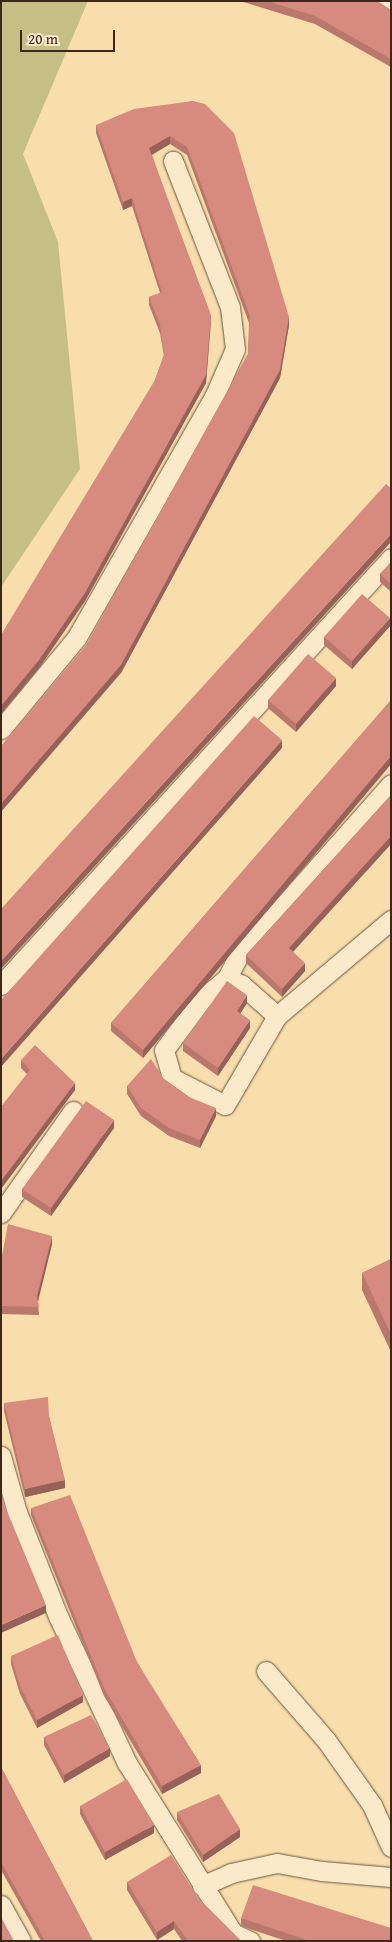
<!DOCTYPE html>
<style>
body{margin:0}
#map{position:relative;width:392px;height:1942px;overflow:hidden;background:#f8dead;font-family:"Gentium Book Plus",serif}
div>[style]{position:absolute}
.green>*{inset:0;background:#c5bf85}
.roads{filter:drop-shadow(0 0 1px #6b5540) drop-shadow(0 0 1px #6b5540)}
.lane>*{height:19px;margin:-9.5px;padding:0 9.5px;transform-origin:9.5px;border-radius:9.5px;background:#faeaca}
.wall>*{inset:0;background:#b8786c}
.shaded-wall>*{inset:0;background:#966158}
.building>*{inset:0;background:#d68b7e}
span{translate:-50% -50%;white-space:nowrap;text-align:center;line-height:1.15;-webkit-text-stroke:4px #faeaca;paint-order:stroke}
.frame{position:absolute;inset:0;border:2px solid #3c271c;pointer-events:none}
.scale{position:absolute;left:20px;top:30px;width:95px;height:22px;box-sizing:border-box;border:2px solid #3c271c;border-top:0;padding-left:6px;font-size:15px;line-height:18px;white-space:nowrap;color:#3c271c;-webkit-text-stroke:4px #faeaca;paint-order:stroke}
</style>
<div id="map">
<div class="green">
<i style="clip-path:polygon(1px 1px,88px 1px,23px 154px,58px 242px,80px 469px,1px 587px)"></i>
</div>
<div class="roads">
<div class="lane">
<i style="left:385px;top:1px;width:7px;rotate:34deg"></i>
<i style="left:1px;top:729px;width:119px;rotate:-50.4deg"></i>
<i style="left:77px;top:637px;width:276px;rotate:-60.3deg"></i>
<i style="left:214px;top:397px;width:52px;rotate:-66.4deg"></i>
<i style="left:235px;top:349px;width:42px;rotate:-96.8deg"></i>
<i style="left:230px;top:307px;width:157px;rotate:-111.3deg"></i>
<i style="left:227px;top:978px;width:17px;rotate:25deg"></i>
<i style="left:242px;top:985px;width:47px;rotate:41.5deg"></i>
<i style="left:277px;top:1016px;width:103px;rotate:120.3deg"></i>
<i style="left:225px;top:1105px;width:59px;rotate:-153deg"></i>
<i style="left:172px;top:1078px;width:29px;rotate:-106deg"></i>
<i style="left:164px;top:1050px;width:64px;rotate:-53.3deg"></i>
<i style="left:202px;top:999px;width:33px;rotate:-40deg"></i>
<i style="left:227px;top:978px;width:22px;rotate:-63deg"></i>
<i style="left:237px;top:958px;width:232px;rotate:-48.5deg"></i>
<i style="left:1px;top:985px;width:578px;rotate:-47.59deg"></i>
<i style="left:277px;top:1016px;width:149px;rotate:-40.1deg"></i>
<i style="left:1px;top:1213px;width:125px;rotate:-54.8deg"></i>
<i style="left:1px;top:1456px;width:58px;rotate:74.1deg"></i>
<i style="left:17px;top:1512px;width:112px;rotate:68.5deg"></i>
<i style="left:58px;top:1616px;width:162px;rotate:64.9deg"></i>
<i style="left:127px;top:1763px;width:200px;rotate:58.1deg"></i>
<i style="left:233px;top:1933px;width:19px;rotate:25deg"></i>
<i style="left:266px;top:1671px;width:91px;rotate:49deg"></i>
<i style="left:326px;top:1740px;width:80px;rotate:54.7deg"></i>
<i style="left:372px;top:1805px;width:46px;rotate:65.7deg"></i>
<i style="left:202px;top:1886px;width:32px;rotate:-24deg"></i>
<i style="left:231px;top:1873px;width:47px;rotate:-12.3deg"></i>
<i style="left:277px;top:1863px;width:46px;rotate:10.1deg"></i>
<i style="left:322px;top:1871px;width:69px;rotate:5deg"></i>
<i style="left:1px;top:1905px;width:41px;rotate:60.9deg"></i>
</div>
</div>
<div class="wall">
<i style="clip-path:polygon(240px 1px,377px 1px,391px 10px,391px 67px,315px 24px)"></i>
<i style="clip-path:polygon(193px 101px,289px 325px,280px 378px,121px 673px,87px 644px,248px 354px,249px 323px,187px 155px,170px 144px,152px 155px,211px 323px,206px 383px,85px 601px,39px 668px,155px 380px,164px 356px,160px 333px,149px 305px,149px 297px,160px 293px,132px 206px,123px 210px,96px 133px,96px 125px)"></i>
<i style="clip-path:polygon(391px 562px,391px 592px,380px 582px,380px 574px)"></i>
<i style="clip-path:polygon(390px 626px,352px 669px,324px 645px,324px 637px)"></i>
<i style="clip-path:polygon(336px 686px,296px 732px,268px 708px,268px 700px)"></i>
<i style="clip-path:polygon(391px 700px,391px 764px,143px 1058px,111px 1031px,111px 1023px)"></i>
<i style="clip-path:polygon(391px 795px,391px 844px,293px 952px,305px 971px,282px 997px,246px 963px,246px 955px)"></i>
<i style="clip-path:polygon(247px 1003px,240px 1013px,250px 1028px,218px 1076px,183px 1051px,183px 1043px)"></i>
<i style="clip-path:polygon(21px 1060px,75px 1090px,1px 1189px,1px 1107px,27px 1074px,21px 1068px)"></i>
<i style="clip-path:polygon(164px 1079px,216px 1116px,200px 1148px,169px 1136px,141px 1116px,127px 1094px,127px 1086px)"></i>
<i style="clip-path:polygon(114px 1128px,51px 1216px,22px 1197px,22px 1189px)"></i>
<i style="clip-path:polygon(52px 1244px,38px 1302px,39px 1315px,1px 1314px,1px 1261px)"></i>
<i style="clip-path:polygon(391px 1259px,391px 1352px,362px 1290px,362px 1273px)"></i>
<i style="clip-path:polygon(4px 1403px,49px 1416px,65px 1488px,25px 1497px,4px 1411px)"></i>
<i style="clip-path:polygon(31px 1508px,137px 1662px,201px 1773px,162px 1794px,104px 1696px,31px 1515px)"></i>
<i style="clip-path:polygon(11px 1656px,83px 1702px,37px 1728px,20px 1694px,11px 1664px)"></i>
<i style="clip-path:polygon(44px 1737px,110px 1756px,64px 1783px,44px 1745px)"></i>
<i style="clip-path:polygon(1px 1767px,93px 1941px,41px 1941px,1px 1870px)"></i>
<i style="clip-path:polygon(80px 1806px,154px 1833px,105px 1860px,80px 1814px)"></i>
<i style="clip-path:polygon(177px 1812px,240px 1837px,203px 1862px,177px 1820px)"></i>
<i style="clip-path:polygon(127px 1882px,198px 1898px,241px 1941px,182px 1941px,174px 1929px,157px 1940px,127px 1890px)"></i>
<i style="clip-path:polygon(241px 1918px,391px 1941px,286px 1941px,241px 1926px)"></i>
</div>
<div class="shaded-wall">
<i style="clip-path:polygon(170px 136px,170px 144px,149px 156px,149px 148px)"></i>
<i style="clip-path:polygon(132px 198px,132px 206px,123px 210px,123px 202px)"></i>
<i style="clip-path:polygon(211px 315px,206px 383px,85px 601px,39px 668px,1px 714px,1px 706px)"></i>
<i style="clip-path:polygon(289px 317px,289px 325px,280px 378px,121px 673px,1px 812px,1px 804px)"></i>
<i style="clip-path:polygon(391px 534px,391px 542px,1px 969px,1px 961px)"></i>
<i style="clip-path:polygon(390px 618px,390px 626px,352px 669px,352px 661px)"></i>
<i style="clip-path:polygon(336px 678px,336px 686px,296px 732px,296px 724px)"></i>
<i style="clip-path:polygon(282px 740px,282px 748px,1px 1067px,1px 1059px)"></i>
<i style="clip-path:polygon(391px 756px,391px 764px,143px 1058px,143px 1050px)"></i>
<i style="clip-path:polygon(391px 836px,391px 844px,289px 956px,289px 948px)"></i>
<i style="clip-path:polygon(305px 963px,305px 971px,282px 997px,282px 989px)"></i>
<i style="clip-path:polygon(247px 995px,247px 1003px,237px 1019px,237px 1011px)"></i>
<i style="clip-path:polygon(250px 1020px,250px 1028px,218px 1076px,218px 1068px)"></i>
<i style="clip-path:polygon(75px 1083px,75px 1090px,1px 1189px,1px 1181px)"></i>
<i style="clip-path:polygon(216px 1108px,216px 1116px,200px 1148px,200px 1140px)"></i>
<i style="clip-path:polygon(114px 1120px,114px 1128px,51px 1216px,51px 1208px)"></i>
<i style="clip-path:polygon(52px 1236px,52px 1244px,37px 1304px,37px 1296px)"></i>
<i style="clip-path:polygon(65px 1480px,65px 1488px,25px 1497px,25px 1489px)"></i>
<i style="clip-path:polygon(46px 1605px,46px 1613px,1px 1633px,1px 1625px)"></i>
<i style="clip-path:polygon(83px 1695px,83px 1702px,37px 1728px,37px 1720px)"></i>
<i style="clip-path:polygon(110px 1748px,110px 1756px,64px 1783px,64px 1775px)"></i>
<i style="clip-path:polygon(201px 1765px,201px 1773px,162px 1794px,162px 1786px)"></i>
<i style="clip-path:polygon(154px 1825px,154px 1833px,105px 1860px,105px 1852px)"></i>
<i style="clip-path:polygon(240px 1829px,240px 1837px,203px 1862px,203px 1855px)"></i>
<i style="clip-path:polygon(174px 1921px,174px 1929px,157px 1940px,157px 1932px)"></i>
</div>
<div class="building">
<i style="clip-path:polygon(267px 1px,377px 1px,391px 10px,391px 59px,315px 16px)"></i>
<i style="clip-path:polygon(193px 101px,205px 104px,234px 133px,289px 317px,280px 370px,121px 665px,1px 804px,1px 746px,87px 644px,248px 354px,250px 316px,187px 147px,170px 136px,149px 148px,211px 315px,206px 375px,85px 593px,39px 660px,1px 706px,1px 635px,155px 380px,164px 354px,160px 325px,149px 297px,162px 292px,132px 198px,123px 202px,96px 125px,134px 109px)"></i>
<i style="clip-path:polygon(386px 484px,391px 488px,391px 534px,1px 961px,1px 909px)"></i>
<i style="clip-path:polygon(391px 562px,391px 584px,380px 574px)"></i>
<i style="clip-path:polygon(362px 594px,390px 618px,352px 661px,324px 637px)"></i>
<i style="clip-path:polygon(308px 654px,336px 678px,296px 724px,268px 700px)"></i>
<i style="clip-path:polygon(391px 700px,391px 756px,143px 1050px,111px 1023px)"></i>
<i style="clip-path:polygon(254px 716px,282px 740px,1px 1059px,1px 1000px)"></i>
<i style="clip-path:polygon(391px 795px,391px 836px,289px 948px,305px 963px,282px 989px,246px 955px)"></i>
<i style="clip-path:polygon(227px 981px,247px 995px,237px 1011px,250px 1020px,218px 1068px,183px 1043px)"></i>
<i style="clip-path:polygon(35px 1045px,75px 1083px,1px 1181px,1px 1107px,30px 1070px,21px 1060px)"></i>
<i style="clip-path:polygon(151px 1059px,164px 1079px,189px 1097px,216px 1108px,200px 1140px,169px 1128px,141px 1108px,127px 1086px)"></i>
<i style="clip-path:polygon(86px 1101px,114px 1120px,51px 1208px,22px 1189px)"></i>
<i style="clip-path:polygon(8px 1224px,52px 1236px,37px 1296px,39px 1307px,1px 1306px,1px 1261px)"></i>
<i style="clip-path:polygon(391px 1259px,391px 1334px,362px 1273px)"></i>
<i style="clip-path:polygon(48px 1397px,49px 1416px,65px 1480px,25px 1489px,4px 1403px)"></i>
<i style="clip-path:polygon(1px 1493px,4px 1504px,46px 1605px,1px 1625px)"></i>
<i style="clip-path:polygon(70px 1495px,137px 1662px,201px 1765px,162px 1786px,104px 1688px,31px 1508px)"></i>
<i style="clip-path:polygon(58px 1635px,83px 1695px,37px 1720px,20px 1686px,11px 1656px)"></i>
<i style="clip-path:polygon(91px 1715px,110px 1748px,64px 1775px,44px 1737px)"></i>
<i style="clip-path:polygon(1px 1767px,93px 1941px,45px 1941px,1px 1862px)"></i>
<i style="clip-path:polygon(127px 1779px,154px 1825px,105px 1852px,80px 1806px)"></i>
<i style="clip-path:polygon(219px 1794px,240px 1829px,203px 1855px,177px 1812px)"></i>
<i style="clip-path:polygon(171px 1855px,198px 1898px,241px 1941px,188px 1941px,174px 1921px,157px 1932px,127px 1882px)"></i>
<i style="clip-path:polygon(253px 1885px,391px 1928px,391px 1941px,310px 1941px,241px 1918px)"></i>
<i style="clip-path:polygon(1px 1917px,14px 1941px,1px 1941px)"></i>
</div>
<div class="frame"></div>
<div class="scale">20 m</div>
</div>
